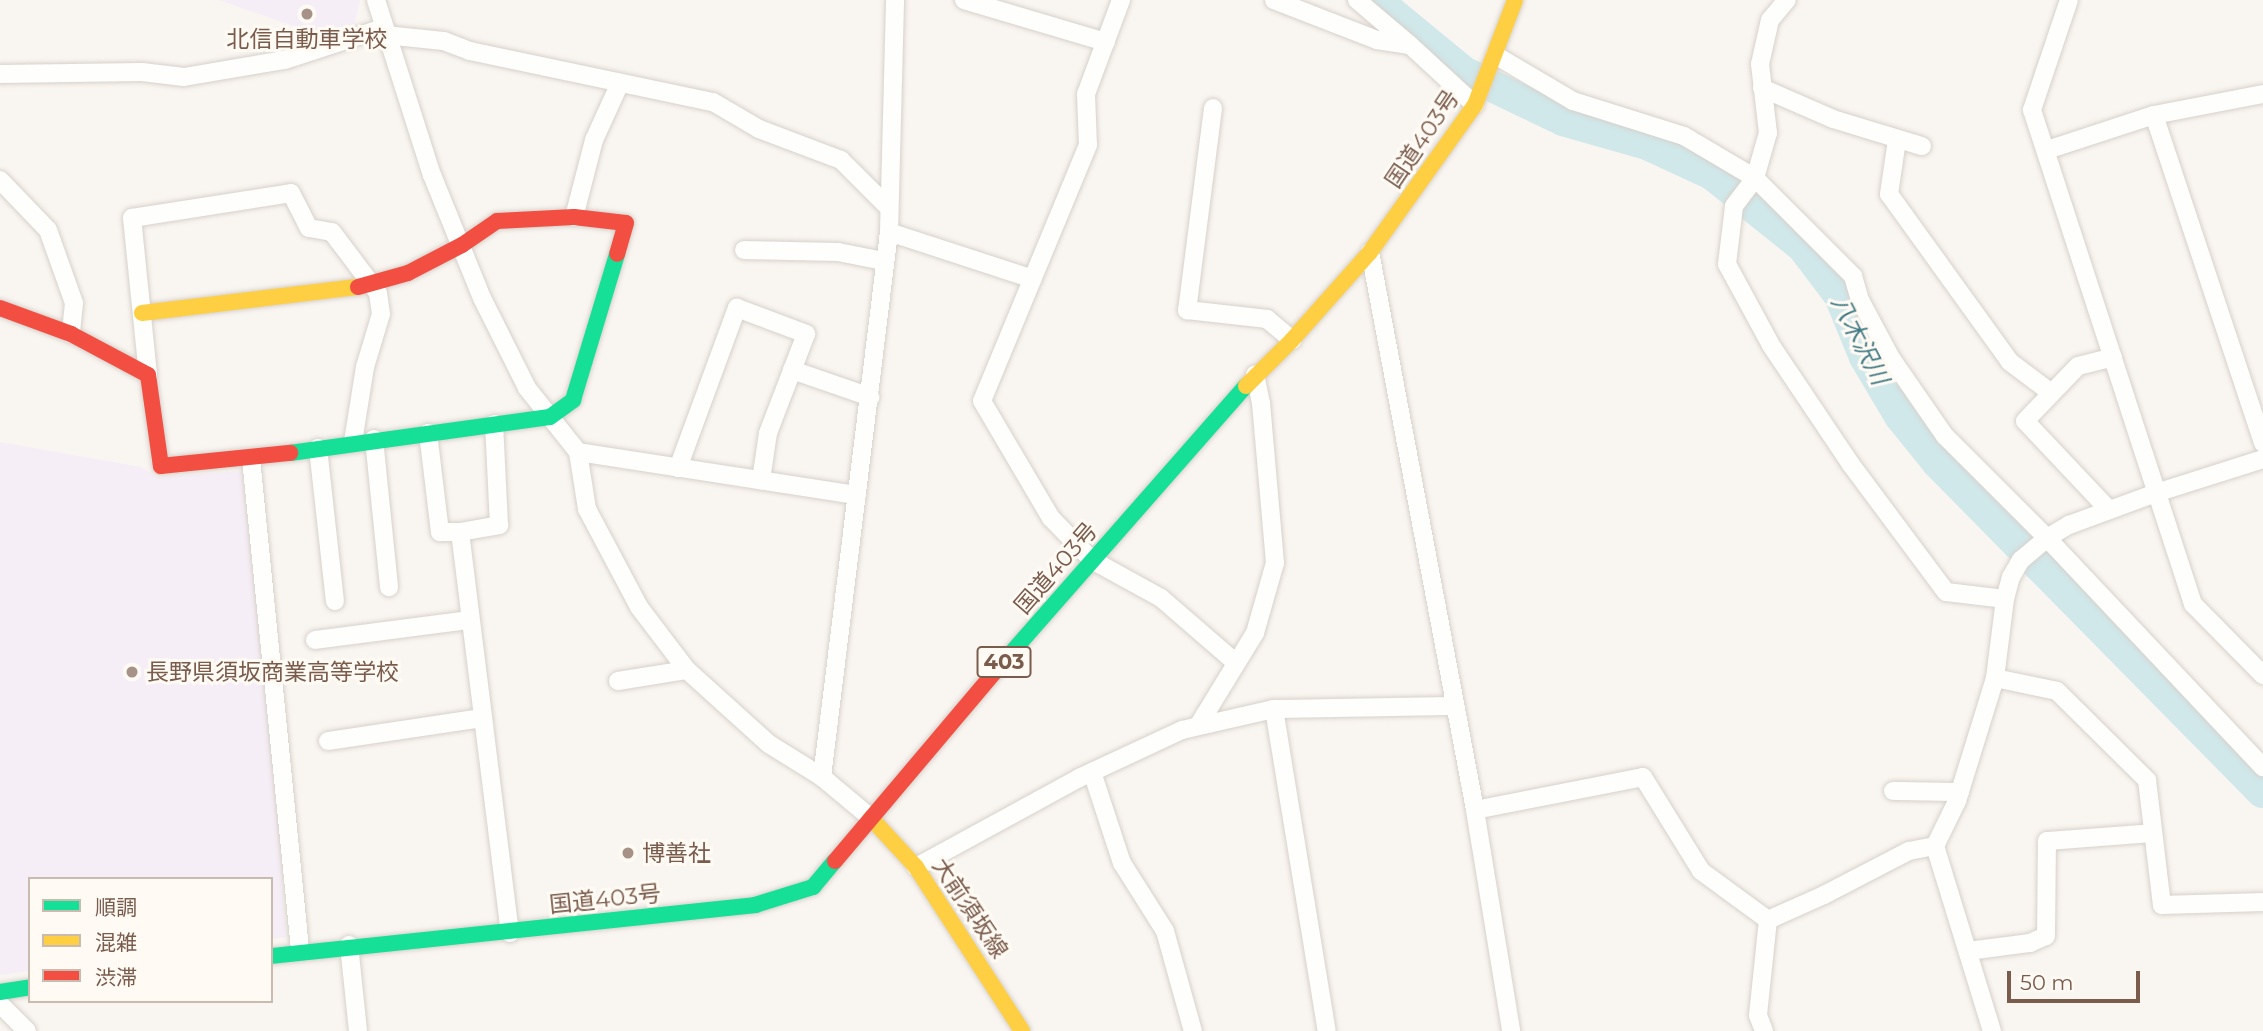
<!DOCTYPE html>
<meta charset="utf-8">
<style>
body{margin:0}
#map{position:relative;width:2263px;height:1031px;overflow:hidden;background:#f9f5f0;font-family:Montserrat,"Noto Sans JP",sans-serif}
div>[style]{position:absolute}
.education>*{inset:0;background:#f6eef6}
.river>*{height:32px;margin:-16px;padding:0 16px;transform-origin:16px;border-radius:16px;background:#d0e8ea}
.roads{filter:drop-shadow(0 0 2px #d7d1cb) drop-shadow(0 0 2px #d7d1cb)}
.street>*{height:18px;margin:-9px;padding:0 9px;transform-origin:9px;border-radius:9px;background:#fefefd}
.fast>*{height:16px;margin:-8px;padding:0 8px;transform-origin:8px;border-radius:8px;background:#16e098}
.slow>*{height:16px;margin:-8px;padding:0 8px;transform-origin:8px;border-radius:8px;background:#ffcf43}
.jam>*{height:16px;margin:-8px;padding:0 8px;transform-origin:8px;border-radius:8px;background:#f24e42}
.dots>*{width:19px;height:19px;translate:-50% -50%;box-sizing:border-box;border:4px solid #fffaf3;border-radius:50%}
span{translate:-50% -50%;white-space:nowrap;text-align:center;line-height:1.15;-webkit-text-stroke:6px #fffaf3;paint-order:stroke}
.shield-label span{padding:2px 5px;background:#fffaf3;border:2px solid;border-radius:5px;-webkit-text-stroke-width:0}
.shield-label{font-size:21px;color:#7a5c4d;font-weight:700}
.poi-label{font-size:23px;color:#7a5c4d}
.left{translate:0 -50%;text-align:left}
.street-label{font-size:23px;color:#7a5c4d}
.water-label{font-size:24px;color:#437c86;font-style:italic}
.legend{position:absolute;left:28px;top:877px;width:245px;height:126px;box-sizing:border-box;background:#fffaf3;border:2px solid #cabbb1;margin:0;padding:9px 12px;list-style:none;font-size:21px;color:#7a5c4d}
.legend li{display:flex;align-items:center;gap:14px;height:35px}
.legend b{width:35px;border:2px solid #cabbb1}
.scale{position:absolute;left:2007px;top:971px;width:133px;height:32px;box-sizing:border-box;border:4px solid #7a5c4d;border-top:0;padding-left:9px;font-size:21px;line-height:24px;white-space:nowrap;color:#7a5c4d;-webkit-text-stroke:5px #fffaf3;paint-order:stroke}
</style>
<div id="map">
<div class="education">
<i style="clip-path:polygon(219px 0,360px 0,354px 27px,328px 38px)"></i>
<i style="clip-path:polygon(0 442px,141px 467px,157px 477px,242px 471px,285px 867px,282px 884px,287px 937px,271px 939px,271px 879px,30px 879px,30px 971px,0 975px)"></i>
</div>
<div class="river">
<i style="left:1376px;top:0;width:115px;rotate:39.4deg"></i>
<i style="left:1465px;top:73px;width:109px;rotate:25.6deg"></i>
<i style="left:1563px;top:120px;width:87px;rotate:15.9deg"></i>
<i style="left:1647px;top:144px;width:72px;rotate:24.8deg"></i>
<i style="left:1712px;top:174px;width:117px;rotate:38.7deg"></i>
<i style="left:1803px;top:247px;width:61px;rotate:52.9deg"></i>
<i style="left:1840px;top:296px;width:66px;rotate:67.7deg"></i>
<i style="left:1865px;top:357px;width:69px;rotate:59.3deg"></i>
<i style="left:1900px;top:416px;width:60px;rotate:51deg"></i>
<i style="left:1938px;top:463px;width:462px;rotate:45.4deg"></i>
</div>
<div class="roads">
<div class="street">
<i style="left:376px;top:0;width:184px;rotate:72.3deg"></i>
<i style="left:432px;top:175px;width:133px;rotate:67.9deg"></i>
<i style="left:482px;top:298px;width:101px;rotate:63.4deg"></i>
<i style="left:527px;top:388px;width:82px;rotate:51.4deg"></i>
<i style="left:578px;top:452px;width:58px;rotate:81deg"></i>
<i style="left:587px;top:509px;width:111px;rotate:62deg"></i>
<i style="left:639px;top:607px;width:79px;rotate:52.7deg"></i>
<i style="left:687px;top:670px;width:110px;rotate:42.1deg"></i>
<i style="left:769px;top:744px;width:62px;rotate:31.9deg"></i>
<i style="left:822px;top:777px;width:64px;rotate:39.9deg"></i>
<i style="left:964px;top:0;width:148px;rotate:16.5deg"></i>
<i style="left:1121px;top:0;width:100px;rotate:110.4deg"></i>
<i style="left:1086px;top:94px;width:51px;rotate:87.8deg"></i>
<i style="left:1088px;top:145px;width:277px;rotate:112.5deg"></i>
<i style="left:982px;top:401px;width:136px;rotate:59.5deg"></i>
<i style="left:1051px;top:518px;width:59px;rotate:45.7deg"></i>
<i style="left:1092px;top:560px;width:79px;rotate:28.8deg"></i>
<i style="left:1161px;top:598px;width:99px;rotate:40.9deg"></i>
<i style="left:1274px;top:0;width:110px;rotate:21.2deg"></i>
<i style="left:1377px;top:40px;width:33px;rotate:9deg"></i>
<i style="left:1410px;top:45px;width:88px;rotate:42.7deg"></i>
<i style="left:1357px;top:0;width:70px;rotate:40.3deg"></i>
<i style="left:2069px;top:0;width:116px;rotate:108.6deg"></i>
<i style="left:2032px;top:110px;width:520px;rotate:71.95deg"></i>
<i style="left:2193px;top:604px;width:100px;rotate:45.4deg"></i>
<i style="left:385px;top:35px;width:59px;rotate:5.8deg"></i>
<i style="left:444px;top:41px;width:28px;rotate:21deg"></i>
<i style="left:470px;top:51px;width:248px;rotate:11.9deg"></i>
<i style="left:713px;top:102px;width:53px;rotate:30.4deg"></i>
<i style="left:759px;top:129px;width:88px;rotate:20.7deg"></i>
<i style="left:841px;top:160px;width:68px;rotate:45deg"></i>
<i style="left:1495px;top:55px;width:91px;rotate:30.5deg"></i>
<i style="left:1573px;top:101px;width:116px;rotate:17.5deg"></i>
<i style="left:1684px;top:136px;width:82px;rotate:30.6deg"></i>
<i style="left:1755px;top:178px;width:47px;rotate:-73.9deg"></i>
<i style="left:1768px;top:133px;width:69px;rotate:-96.6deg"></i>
<i style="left:1760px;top:64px;width:45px;rotate:-77.2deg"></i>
<i style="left:1770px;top:20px;width:26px;rotate:-50deg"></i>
<i style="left:0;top:74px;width:142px;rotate:-0.8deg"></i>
<i style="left:142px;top:72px;width:42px;rotate:6.8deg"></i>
<i style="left:184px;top:77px;width:102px;rotate:-9.6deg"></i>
<i style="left:285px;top:60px;width:103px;rotate:-18.1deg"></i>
<i style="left:1762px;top:88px;width:77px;rotate:23.6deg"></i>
<i style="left:1833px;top:119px;width:93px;rotate:16.9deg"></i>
<i style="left:1213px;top:108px;width:204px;rotate:97.3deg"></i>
<i style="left:1187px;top:310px;width:81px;rotate:6.4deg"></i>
<i style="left:1267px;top:319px;width:33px;rotate:40deg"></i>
<i style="left:2154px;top:115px;width:346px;rotate:71.6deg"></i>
<i style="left:1897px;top:140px;width:55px;rotate:98.4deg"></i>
<i style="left:1889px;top:194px;width:207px;rotate:54.2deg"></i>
<i style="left:2010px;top:362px;width:50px;rotate:36.9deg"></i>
<i style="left:2047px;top:150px;width:113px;rotate:-18.1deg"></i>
<i style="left:2154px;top:115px;width:111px;rotate:-10.9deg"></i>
<i style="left:0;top:180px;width:69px;rotate:46.2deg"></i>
<i style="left:48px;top:230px;width:77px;rotate:70.4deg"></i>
<i style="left:74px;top:303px;width:31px;rotate:96deg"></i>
<i style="left:574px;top:217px;width:80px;rotate:-75.4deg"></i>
<i style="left:594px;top:140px;width:63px;rotate:-65.5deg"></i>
<i style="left:889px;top:232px;width:151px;rotate:18.1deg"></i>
<i style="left:744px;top:250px;width:94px;rotate:1.2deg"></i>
<i style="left:838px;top:252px;width:47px;rotate:11.1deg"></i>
<i style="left:1370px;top:252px;width:568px;rotate:79.34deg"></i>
<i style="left:1475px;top:810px;width:224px;rotate:80.7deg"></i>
<i style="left:792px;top:370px;width:83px;rotate:19.1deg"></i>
<i style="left:148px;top:375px;width:158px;rotate:-95.8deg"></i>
<i style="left:132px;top:218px;width:161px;rotate:-8.9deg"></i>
<i style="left:291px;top:193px;width:39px;rotate:63deg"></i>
<i style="left:309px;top:228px;width:23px;rotate:10deg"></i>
<i style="left:332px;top:232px;width:76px;rotate:53deg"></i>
<i style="left:378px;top:293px;width:21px;rotate:82deg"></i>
<i style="left:381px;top:314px;width:55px;rotate:106.8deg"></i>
<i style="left:365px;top:367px;width:76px;rotate:99.1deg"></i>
<i style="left:428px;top:433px;width:100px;rotate:83.1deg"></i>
<i style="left:440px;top:532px;width:20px"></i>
<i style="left:460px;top:532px;width:404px;rotate:82.9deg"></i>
<i style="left:374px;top:439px;width:149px;rotate:84.2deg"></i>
<i style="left:318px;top:448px;width:154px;rotate:83.7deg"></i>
<i style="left:578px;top:452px;width:282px;rotate:8.8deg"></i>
<i style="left:251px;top:458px;width:495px;rotate:84.3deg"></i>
<i style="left:678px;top:468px;width:171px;rotate:-69.8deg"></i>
<i style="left:737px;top:308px;width:74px;rotate:20.6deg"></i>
<i style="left:806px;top:334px;width:106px;rotate:111deg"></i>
<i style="left:768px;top:433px;width:48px;rotate:98.5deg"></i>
<i style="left:2109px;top:510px;width:122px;rotate:-133.3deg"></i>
<i style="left:2025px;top:421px;width:76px;rotate:-46.1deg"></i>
<i style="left:2078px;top:366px;width:36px;rotate:-14deg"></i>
<i style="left:460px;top:532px;width:40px;rotate:-10deg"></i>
<i style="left:499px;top:525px;width:101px;rotate:-92.8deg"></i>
<i style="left:2005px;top:599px;width:59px;rotate:-173.2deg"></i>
<i style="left:1946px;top:592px;width:161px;rotate:-126.7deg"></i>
<i style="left:1850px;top:463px;width:140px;rotate:-123.9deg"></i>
<i style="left:1772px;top:347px;width:94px;rotate:-118.5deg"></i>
<i style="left:1727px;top:264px;width:58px;rotate:-83.1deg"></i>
<i style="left:1734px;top:206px;width:35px;rotate:-53deg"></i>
<i style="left:1755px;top:178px;width:139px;rotate:45deg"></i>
<i style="left:1853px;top:276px;width:25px;rotate:74deg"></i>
<i style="left:1860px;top:300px;width:66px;rotate:61.9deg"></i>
<i style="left:1891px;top:358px;width:95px;rotate:55.3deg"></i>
<i style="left:1945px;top:436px;width:144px;rotate:45deg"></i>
<i style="left:2047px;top:538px;width:315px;rotate:46.7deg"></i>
<i style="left:315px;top:640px;width:155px;rotate:-7.4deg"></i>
<i style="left:1995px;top:678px;width:63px;rotate:11.8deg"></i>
<i style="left:2057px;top:691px;width:127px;rotate:44.7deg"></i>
<i style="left:2147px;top:780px;width:126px;rotate:83.2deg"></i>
<i style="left:2162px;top:905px;width:101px;rotate:-1.7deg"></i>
<i style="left:618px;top:681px;width:70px;rotate:-9.1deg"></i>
<i style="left:1274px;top:709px;width:326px;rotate:80.7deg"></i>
<i style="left:1198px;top:726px;width:109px;rotate:-58.5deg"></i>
<i style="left:1255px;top:633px;width:73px;rotate:-74.1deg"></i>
<i style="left:1275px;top:563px;width:161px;rotate:-95deg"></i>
<i style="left:1261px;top:403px;width:29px;rotate:-102deg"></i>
<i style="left:328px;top:741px;width:155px;rotate:-8.5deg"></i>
<i style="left:1092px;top:772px;width:96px;rotate:71.8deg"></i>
<i style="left:1122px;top:863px;width:80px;rotate:57.7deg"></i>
<i style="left:1165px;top:931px;width:104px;rotate:74.4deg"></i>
<i style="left:822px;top:777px;width:549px;rotate:-82.99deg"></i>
<i style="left:889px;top:232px;width:232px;rotate:-88.5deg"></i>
<i style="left:1893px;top:791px;width:67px;rotate:0.9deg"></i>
<i style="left:1475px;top:810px;width:171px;rotate:-11.1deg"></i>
<i style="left:1643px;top:777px;width:110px;rotate:58.3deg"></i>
<i style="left:1701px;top:871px;width:83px;rotate:36.2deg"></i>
<i style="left:1768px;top:920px;width:61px;rotate:-24.1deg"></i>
<i style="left:1824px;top:895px;width:96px;rotate:-27.4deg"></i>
<i style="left:1909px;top:851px;width:26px;rotate:-11deg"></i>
<i style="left:1935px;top:846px;width:50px;rotate:-63.9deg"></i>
<i style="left:1957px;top:801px;width:129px;rotate:-72.8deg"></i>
<i style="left:1995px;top:678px;width:80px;rotate:-82.8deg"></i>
<i style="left:2005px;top:599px;width:23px;rotate:-75deg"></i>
<i style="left:2011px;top:577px;width:20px;rotate:-60deg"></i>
<i style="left:2021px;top:560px;width:34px;rotate:-40deg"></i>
<i style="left:2047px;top:538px;width:26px;rotate:-31deg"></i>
<i style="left:2069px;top:525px;width:93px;rotate:-20.2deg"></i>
<i style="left:2156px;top:493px;width:112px;rotate:-17.6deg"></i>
<i style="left:1935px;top:846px;width:194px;rotate:72.9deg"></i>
<i style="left:916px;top:867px;width:186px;rotate:-28.6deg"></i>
<i style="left:1079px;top:778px;width:114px;rotate:-25deg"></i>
<i style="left:1182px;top:730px;width:94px;rotate:-12.9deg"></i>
<i style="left:1274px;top:709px;width:180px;rotate:-1deg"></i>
<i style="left:349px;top:945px;width:86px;rotate:84deg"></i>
<i style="left:1968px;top:951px;width:63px;rotate:-7.4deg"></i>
<i style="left:2030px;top:943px;width:17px;rotate:-24deg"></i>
<i style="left:2046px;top:936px;width:95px;rotate:-89.4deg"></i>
<i style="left:2047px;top:841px;width:106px;rotate:-4.3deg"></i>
<i style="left:0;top:1004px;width:38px;rotate:45deg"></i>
<i style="left:1764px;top:1031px;width:17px;rotate:-111deg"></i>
<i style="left:1758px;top:1015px;width:96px;rotate:-84deg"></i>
</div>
<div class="fast">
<i style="left:290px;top:453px;width:262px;rotate:-7.9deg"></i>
<i style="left:550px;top:417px;width:29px;rotate:-36deg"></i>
<i style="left:573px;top:400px;width:152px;rotate:-73.2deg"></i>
<i style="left:998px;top:668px;width:376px;rotate:-48.7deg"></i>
<i style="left:271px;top:956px;width:487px;rotate:-6deg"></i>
<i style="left:755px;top:905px;width:61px;rotate:-17.2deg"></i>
<i style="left:813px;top:887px;width:34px;rotate:-50deg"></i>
<i style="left:0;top:992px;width:30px;rotate:-9deg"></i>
</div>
<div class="slow">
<i style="left:142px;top:313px;width:218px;rotate:-6.9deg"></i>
<i style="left:1246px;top:386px;width:65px;rotate:-45deg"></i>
<i style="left:1292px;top:340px;width:118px;rotate:-48.4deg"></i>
<i style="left:1370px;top:252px;width:181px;rotate:-54.5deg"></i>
<i style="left:1475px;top:105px;width:112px;rotate:-69.1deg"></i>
<i style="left:871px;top:818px;width:67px;rotate:47.4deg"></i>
<i style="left:916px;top:867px;width:195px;rotate:57.1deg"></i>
</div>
<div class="jam">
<i style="left:358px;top:287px;width:52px;rotate:-15.6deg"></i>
<i style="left:408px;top:273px;width:61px;rotate:-27.4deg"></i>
<i style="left:462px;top:245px;width:42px;rotate:-34.4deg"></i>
<i style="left:497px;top:221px;width:77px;rotate:-3deg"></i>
<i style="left:574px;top:217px;width:52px;rotate:6.6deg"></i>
<i style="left:626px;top:223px;width:32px;rotate:106deg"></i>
<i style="left:0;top:308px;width:76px;rotate:20.1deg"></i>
<i style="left:71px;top:334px;width:87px;rotate:28deg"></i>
<i style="left:148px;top:375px;width:92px;rotate:81.9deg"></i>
<i style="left:161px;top:466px;width:130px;rotate:-5.8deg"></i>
<i style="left:835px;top:861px;width:253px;rotate:-49.8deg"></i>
</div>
</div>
<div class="dots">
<i style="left:307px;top:14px;background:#a69286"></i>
<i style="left:132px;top:672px;background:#a69286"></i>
<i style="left:628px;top:853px;background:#a69286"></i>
</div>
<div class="shield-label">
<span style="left:1004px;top:662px">403</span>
</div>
<div class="poi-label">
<span style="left:307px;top:39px">北信自動車学校</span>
<span class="left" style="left:146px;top:672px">長野県須坂商業高等学校</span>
<span class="left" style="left:642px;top:853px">博善社</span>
</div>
<div class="street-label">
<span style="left:1422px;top:139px;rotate:-56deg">国道403号</span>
<span style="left:1056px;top:568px;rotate:-49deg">国道403号</span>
<span style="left:605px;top:899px;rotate:-6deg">国道403号</span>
<span style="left:970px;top:908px;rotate:56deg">大前須坂線</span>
</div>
<div class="water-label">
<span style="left:1860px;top:340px;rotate:63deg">八木沢川</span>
</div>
<ul class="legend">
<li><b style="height:9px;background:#16e098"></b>順調</li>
<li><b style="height:9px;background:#ffcf43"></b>混雑</li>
<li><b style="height:9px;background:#f24e42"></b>渋滞</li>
</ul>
<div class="scale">50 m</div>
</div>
